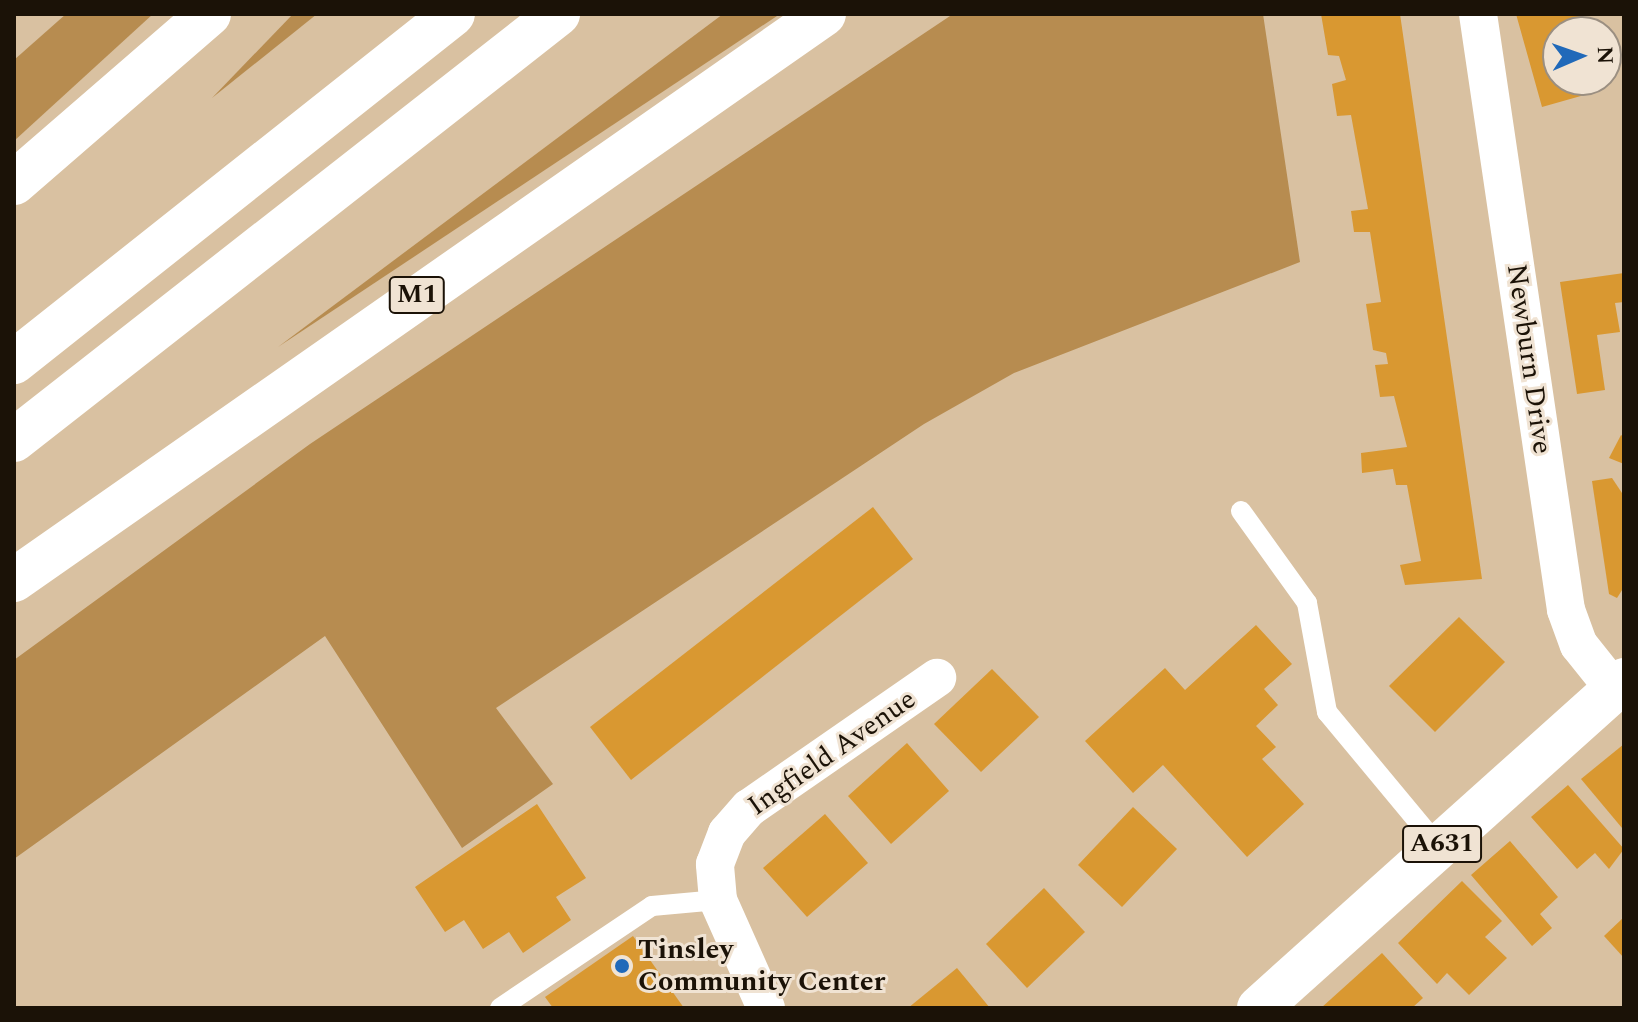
<!DOCTYPE html>
<style>
body{margin:0}
#map{position:relative;width:1638px;height:1022px;overflow:hidden;background:#d9c1a1;font-family:Spectral,serif}
div>[style]{position:absolute}
.green>*{inset:0;background:#b78c50}
.building>*{inset:0;background:#d99831}
.service>*{height:20px;margin:-10px;padding:0 10px;transform-origin:10px;border-radius:10px;background:#fff}
.minor>*{height:38px;margin:-19px;padding:0 19px;transform-origin:19px;border-radius:19px;background:#fff}
.primary>*{height:44px;margin:-22px;padding:0 22px;transform-origin:22px;border-radius:22px;background:#fff}
.motorway>*{height:44px;margin:-22px;padding:0 22px;transform-origin:22px;border-radius:22px;background:#fff}
.dots>*{width:22px;height:22px;translate:-50% -50%;box-sizing:border-box;border:4px solid #f0e3d3;border-radius:50%}
span{translate:-50% -50%;white-space:nowrap;text-align:center;line-height:1.15;-webkit-text-stroke:6px #f0e3d3;paint-order:stroke}
.shield-label span{padding:2px 6px;background:#f0e3d3;border:2px solid;border-radius:6px;-webkit-text-stroke-width:0}
.shield-label{font-size:26px;color:#1b1207;font-weight:700}
.street-label{font-size:28px;color:#1b1207}
.poi-label{font-size:28px;color:#1b1207;font-weight:700}
.left{translate:0 -50%;text-align:left}
.frame{position:absolute;inset:0;border:16px solid #1b1207;pointer-events:none}
.north{position:absolute;left:1542px;top:16px;width:80px;height:80px;box-sizing:border-box;background:#f0e3d3;border:2px solid #9b8f81;border-radius:50%;rotate:88deg;font-size:22px;font-weight:700;line-height:32px;text-align:center;color:#1b1207}
.north::after{content:'';display:block;margin:auto;width:28px;height:36px;background:#2069b9;clip-path:polygon(50% 0,100% 100%,50% 72%,0 100%)}
</style>
<div id="map">
<div class="green">
<i style="clip-path:polygon(66px 14px,153px 14px,14px 141px,14px 60px)"></i>
<i style="clip-path:polygon(293px 14px,317px 14px,212px 98px)"></i>
<i style="clip-path:polygon(723px 14px,780px 14px,278px 347px)"></i>
<i style="clip-path:polygon(953px 14px,1263px 14px,1300px 262px,1014px 373px,924px 424px,496px 708px,553px 784px,462px 848px,325px 636px,14px 859px,14px 660px,310px 444px)"></i>
</div>
<div class="building">
<i style="clip-path:polygon(1321px 14px,1400px 14px,1482px 579px,1405px 585px,1400px 565px,1421px 561px,1407px 485px,1396px 485px,1393px 469px,1362px 473px,1361px 453px,1407px 447px,1394px 396px,1380px 397px,1375px 365px,1388px 364px,1386px 353px,1373px 350px,1366px 304px,1381px 302px,1370px 232px,1354px 232px,1351px 211px,1368px 209px,1351px 115px,1337px 116px,1332px 84px,1346px 80px,1339px 56px,1328px 55px)"></i>
<i style="clip-path:polygon(1516px 14px,1580px 14px,1585px 32px,1558px 32px,1558px 80px,1599px 80px,1602px 90px,1542px 107px)"></i>
<i style="clip-path:polygon(1624px 273px,1624px 302px,1615px 303px,1620px 332px,1597px 335px,1605px 390px,1577px 394px,1560px 282px)"></i>
<i style="clip-path:polygon(1621px 435px,1624px 437px,1624px 464px,1609px 458px)"></i>
<i style="clip-path:polygon(1612px 478px,1624px 496px,1624px 587px,1617px 598px,1609px 594px,1592px 481px)"></i>
<i style="clip-path:polygon(873px 507px,913px 559px,631px 780px,590px 727px)"></i>
<i style="clip-path:polygon(1459px 617px,1505px 662px,1435px 732px,1389px 686px)"></i>
<i style="clip-path:polygon(1256px 625px,1292px 664px,1264px 689px,1278px 705px,1256px 726px,1276px 747px,1262px 759px,1304px 804px,1247px 857px,1163px 765px,1133px 793px,1085px 741px,1165px 668px,1185px 690px)"></i>
<i style="clip-path:polygon(992px 669px,1039px 717px,981px 772px,934px 724px)"></i>
<i style="clip-path:polygon(907px 743px,949px 791px,891px 844px,848px 796px)"></i>
<i style="clip-path:polygon(1624px 744px,1624px 827px,1622px 828px,1581px 779px)"></i>
<i style="clip-path:polygon(1568px 785px,1624px 849px,1609px 869px,1595px 853px,1577px 869px,1531px 817px)"></i>
<i style="clip-path:polygon(537px 804px,586px 878px,556px 897px,571px 920px,523px 953px,509px 932px,483px 949px,464px 920px,445px 932px,415px 887px)"></i>
<i style="clip-path:polygon(1133px 807px,1177px 849px,1122px 907px,1078px 865px)"></i>
<i style="clip-path:polygon(825px 814px,868px 863px,807px 917px,763px 868px)"></i>
<i style="clip-path:polygon(1510px 841px,1558px 897px,1540px 914px,1552px 928px,1532px 946px,1471px 875px)"></i>
<i style="clip-path:polygon(1462px 881px,1502px 921px,1485px 937px,1507px 958px,1469px 995px,1447px 973px,1437px 984px,1398px 943px)"></i>
<i style="clip-path:polygon(1044px 888px,1085px 932px,1027px 988px,986px 944px)"></i>
<i style="clip-path:polygon(1624px 917px,1624px 958px,1604px 936px)"></i>
<i style="clip-path:polygon(633px 936px,684px 1008px,553px 1008px,545px 997px)"></i>
<i style="clip-path:polygon(1382px 953px,1423px 998px,1412px 1008px,1321px 1008px)"></i>
<i style="clip-path:polygon(957px 968px,990px 1008px,908px 1008px)"></i>
</div>
<div class="service">
<i style="left:1241px;top:511px;width:113px;rotate:54.3deg"></i>
<i style="left:1307px;top:603px;width:111px;rotate:79.6deg"></i>
<i style="left:1327px;top:712px;width:175px;rotate:50.3deg"></i>
<i style="left:500px;top:1008px;width:183px;rotate:-33.9deg"></i>
<i style="left:652px;top:906px;width:66px;rotate:-5.2deg"></i>
</div>
<div class="minor">
<i style="left:1478px;top:14px;width:602px;rotate:81.6deg"></i>
<i style="left:1566px;top:610px;width:37px;rotate:70deg"></i>
<i style="left:1579px;top:645px;width:58px;rotate:51.3deg"></i>
<i style="left:766px;top:1008px;width:118px;rotate:-114deg"></i>
<i style="left:718px;top:900px;width:36px;rotate:-95deg"></i>
<i style="left:715px;top:864px;width:33px;rotate:-69deg"></i>
<i style="left:727px;top:833px;width:33px;rotate:-49deg"></i>
<i style="left:749px;top:808px;width:229px;rotate:-34.7deg"></i>
</div>
<div class="primary">
<i style="left:1259px;top:1008px;width:491px;rotate:-41.9deg"></i>
</div>
<div class="motorway">
<i style="left:14px;top:183px;width:258px;rotate:-40.9deg"></i>
<i style="left:14px;top:362px;width:560px;rotate:-38.4deg"></i>
<i style="left:14px;top:440px;width:691px;rotate:-38.06deg"></i>
<i style="left:14px;top:580px;width:988px;rotate:-34.94deg"></i>
</div>
<div class="dots">
<i style="left:622px;top:966px;background:#2069b9"></i>
</div>
<div class="shield-label">
<span style="left:417px;top:295px">M1</span>
<span style="left:1442px;top:844px">A631</span>
</div>
<div class="street-label">
<span style="left:1529px;top:359px;rotate:82deg">Newburn Drive</span>
<span style="left:832px;top:753px;rotate:-35deg">Ingfield Avenue</span>
</div>
<div class="poi-label">
<span class="left" style="left:638px;top:966px">Tinsley<br>Community Center</span>
</div>
<div class="frame"></div>
<div class="north">N</div>
</div>
